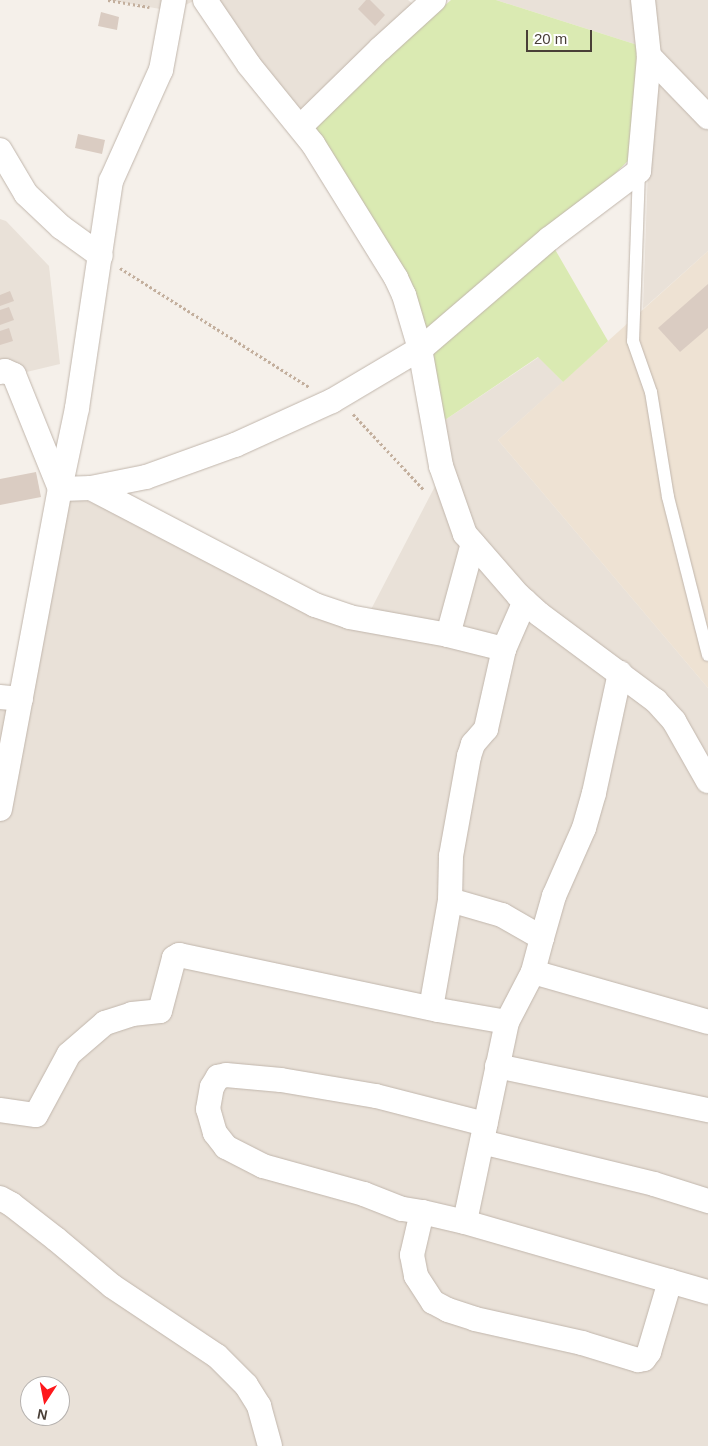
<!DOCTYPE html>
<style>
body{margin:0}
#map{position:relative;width:708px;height:1446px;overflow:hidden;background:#f5f0ea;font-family:Arial,sans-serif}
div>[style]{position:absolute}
.residential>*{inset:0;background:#e9e1d8}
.education>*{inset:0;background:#eee2d3}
.green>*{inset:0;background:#daeab2}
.building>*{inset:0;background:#daccc2}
.path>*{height:3px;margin-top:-1.5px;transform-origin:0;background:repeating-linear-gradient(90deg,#c3af9d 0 2.5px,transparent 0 5px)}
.roads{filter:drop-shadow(0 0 1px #c1b6ac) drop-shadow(0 0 1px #c1b6ac)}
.lane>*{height:12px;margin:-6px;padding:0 6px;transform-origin:6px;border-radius:6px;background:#fff}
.street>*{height:24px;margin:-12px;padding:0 12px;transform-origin:12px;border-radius:12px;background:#fff}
span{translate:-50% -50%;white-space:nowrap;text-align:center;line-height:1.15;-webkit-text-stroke:4px #fff;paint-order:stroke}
.north{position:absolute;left:20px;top:1376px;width:50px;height:50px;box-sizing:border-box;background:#fff;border:1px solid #b6b2af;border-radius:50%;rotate:191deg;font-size:14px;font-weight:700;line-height:20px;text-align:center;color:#493f37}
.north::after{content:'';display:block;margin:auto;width:18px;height:22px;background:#fe181c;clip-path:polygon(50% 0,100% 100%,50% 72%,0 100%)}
.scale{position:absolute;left:526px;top:30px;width:66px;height:22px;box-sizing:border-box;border:2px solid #493f37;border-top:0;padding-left:6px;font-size:15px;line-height:18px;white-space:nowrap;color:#493f37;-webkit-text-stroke:4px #fff;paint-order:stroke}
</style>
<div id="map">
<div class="residential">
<i style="clip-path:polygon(108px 0,196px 0,172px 11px)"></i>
<i style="clip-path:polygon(209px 0,408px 0,431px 18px,307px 127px)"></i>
<i style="clip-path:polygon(496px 0,708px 0,708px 251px,643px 309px,649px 140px,647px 48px)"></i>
<i style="clip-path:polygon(0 219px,6px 221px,49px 266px,60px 364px,14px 375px,0 372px)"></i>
<i style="clip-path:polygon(evenodd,539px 357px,563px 382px,498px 440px,708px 688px,708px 1446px,0 1446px,0 690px,22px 692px,60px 489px,365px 621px,445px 467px,436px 426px,539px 357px,30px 1386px,60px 1386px,60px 1416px,30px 1416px,30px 1386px)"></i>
</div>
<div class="education">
<i style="clip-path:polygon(708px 251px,708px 688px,498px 440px)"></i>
</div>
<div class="green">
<i style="clip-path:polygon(451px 0,496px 0,647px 48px,649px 140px,549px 239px,608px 341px,563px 382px,538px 357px,436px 426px,409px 291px,307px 127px)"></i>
</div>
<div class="building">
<i style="clip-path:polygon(366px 0,370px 0,385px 15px,375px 26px,358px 9px)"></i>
<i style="clip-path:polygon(101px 12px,119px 17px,117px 30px,98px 26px)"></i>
<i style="clip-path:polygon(78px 134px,105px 140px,102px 154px,75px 148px)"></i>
<i style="clip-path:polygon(708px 284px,708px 328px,680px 352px,658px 328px)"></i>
<i style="clip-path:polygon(10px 291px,14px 301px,0 306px,0 295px)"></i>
<i style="clip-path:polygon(9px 307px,14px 320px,0 325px,0 310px)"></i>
<i style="clip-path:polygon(9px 328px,13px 341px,0 345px,0 331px)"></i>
<i style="clip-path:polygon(36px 472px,41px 497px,0 505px,0 479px)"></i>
</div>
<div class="path">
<i style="left:108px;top:0;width:42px;rotate:9.7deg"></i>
<i style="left:120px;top:268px;width:223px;rotate:32.2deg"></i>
<i style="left:353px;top:414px;width:104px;rotate:46.9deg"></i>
</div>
<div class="roads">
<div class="lane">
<i style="left:639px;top:171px;width:170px;rotate:92deg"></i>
<i style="left:633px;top:341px;width:54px;rotate:70.6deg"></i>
<i style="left:651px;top:392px;width:106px;rotate:80.8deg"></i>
<i style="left:668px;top:497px;width:163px;rotate:75.8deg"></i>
</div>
<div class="street">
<i style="left:205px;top:0;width:78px;rotate:55.9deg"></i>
<i style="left:249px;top:65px;width:102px;rotate:51deg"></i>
<i style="left:313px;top:144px;width:158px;rotate:58.2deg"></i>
<i style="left:396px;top:278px;width:19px;rotate:65deg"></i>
<i style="left:404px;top:295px;width:56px;rotate:73.5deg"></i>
<i style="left:420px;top:349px;width:119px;rotate:79.8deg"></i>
<i style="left:441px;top:466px;width:72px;rotate:70.6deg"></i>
<i style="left:465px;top:534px;width:81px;rotate:49deg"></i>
<i style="left:518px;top:595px;width:28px;rotate:42deg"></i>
<i style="left:539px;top:614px;width:146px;rotate:36.6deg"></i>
<i style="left:656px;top:701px;width:27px;rotate:48deg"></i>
<i style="left:674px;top:721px;width:69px;rotate:60.5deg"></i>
<i style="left:649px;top:56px;width:85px;rotate:46deg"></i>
<i style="left:300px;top:127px;width:112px;rotate:-44.3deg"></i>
<i style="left:380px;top:49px;width:73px;rotate:-42.2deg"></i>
<i style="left:0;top:150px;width:51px;rotate:59.4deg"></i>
<i style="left:26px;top:194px;width:48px;rotate:43.3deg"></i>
<i style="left:61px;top:227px;width:49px;rotate:35.9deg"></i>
<i style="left:0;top:372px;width:5px;rotate:-11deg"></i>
<i style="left:5px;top:371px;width:10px;rotate:24deg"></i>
<i style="left:14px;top:375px;width:123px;rotate:68deg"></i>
<i style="left:60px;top:489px;width:31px;rotate:-2deg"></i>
<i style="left:91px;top:488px;width:56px;rotate:-11.3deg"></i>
<i style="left:146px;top:477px;width:95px;rotate:-19.8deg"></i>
<i style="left:235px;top:445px;width:107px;rotate:-24.4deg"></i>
<i style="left:332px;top:401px;width:106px;rotate:-30.7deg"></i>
<i style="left:423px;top:347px;width:166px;rotate:-40.6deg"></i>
<i style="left:549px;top:239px;width:113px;rotate:-37.1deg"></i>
<i style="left:639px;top:171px;width:115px;rotate:-85deg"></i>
<i style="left:649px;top:56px;width:56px;rotate:-96.1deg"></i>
<i style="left:91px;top:488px;width:253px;rotate:27.6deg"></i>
<i style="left:315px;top:605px;width:36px;rotate:19deg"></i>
<i style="left:349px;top:617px;width:101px;rotate:10.3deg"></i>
<i style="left:448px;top:635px;width:58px;rotate:14deg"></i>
<i style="left:525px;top:601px;width:52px;rotate:113.6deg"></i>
<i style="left:504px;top:649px;width:82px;rotate:102.7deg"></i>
<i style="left:486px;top:729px;width:20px;rotate:131deg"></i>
<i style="left:473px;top:744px;width:13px;rotate:108deg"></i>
<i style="left:469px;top:756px;width:102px;rotate:100.2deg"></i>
<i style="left:451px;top:856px;width:44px;rotate:91.3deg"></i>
<i style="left:450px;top:900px;width:54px;rotate:16.1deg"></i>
<i style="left:502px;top:915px;width:46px;rotate:29.9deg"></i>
<i style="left:542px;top:938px;width:44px;rotate:-74.1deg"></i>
<i style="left:554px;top:896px;width:74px;rotate:-66.2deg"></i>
<i style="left:584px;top:828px;width:36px;rotate:-74deg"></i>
<i style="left:594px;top:793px;width:123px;rotate:-77.8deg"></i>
<i style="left:448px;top:635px;width:95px;rotate:-74.8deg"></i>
<i style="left:0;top:697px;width:21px;rotate:5deg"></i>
<i style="left:0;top:809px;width:326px;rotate:-79.4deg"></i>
<i style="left:60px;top:489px;width:83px;rotate:-78.1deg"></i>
<i style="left:77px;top:408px;width:230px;rotate:-81.5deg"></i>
<i style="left:111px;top:181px;width:122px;rotate:-65.8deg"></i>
<i style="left:161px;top:70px;width:71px;rotate:-79.5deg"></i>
<i style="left:542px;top:938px;width:35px;rotate:105deg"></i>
<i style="left:533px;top:972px;width:56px;rotate:117.5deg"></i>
<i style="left:507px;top:1022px;width:204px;rotate:101.9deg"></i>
<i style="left:465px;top:1222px;width:44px;rotate:-166.9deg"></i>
<i style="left:422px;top:1212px;width:44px;rotate:103.1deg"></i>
<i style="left:412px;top:1255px;width:21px;rotate:79deg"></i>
<i style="left:416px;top:1276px;width:31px;rotate:57deg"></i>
<i style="left:433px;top:1302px;width:17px;rotate:28deg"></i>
<i style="left:448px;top:1310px;width:28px;rotate:18deg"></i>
<i style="left:475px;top:1319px;width:110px;rotate:12.6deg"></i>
<i style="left:582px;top:1343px;width:59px;rotate:16.9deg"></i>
<i style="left:638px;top:1360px;width:6px;rotate:-9deg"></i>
<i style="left:644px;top:1359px;width:9px;rotate:-54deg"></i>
<i style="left:649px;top:1352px;width:74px;rotate:-73.5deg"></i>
<i style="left:533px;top:972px;width:182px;rotate:15.9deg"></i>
<i style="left:431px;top:1008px;width:110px;rotate:-80deg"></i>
<i style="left:497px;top:1066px;width:216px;rotate:11.8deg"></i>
<i style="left:0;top:1110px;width:36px;rotate:8deg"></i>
<i style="left:36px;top:1115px;width:69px;rotate:-61.6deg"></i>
<i style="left:69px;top:1054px;width:48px;rotate:-40.7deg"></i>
<i style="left:105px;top:1023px;width:28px;rotate:-18deg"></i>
<i style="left:132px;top:1014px;width:28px;rotate:-6deg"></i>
<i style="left:160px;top:1011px;width:55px;rotate:-75.2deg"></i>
<i style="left:174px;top:958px;width:6px;rotate:-31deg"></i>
<i style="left:179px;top:955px;width:265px;rotate:12deg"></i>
<i style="left:438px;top:1010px;width:70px;rotate:9.9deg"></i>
<i style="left:482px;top:1142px;width:177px;rotate:13.7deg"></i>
<i style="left:654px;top:1184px;width:57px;rotate:17.5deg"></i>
<i style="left:0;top:1198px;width:13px;rotate:29deg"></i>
<i style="left:11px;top:1204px;width:57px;rotate:37.9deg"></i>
<i style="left:56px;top:1239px;width:73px;rotate:40deg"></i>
<i style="left:112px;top:1286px;width:126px;rotate:33.7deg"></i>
<i style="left:217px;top:1356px;width:41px;rotate:45deg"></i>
<i style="left:246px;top:1385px;width:25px;rotate:58deg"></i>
<i style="left:259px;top:1406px;width:41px;rotate:74.6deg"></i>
<i style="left:422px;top:1212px;width:20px;rotate:-171deg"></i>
<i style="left:402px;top:1209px;width:41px;rotate:-158.5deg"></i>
<i style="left:364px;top:1194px;width:105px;rotate:-164.5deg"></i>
<i style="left:263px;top:1166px;width:42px;rotate:-152.8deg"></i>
<i style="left:226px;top:1147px;width:18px;rotate:-128deg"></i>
<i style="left:215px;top:1133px;width:25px;rotate:-106deg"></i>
<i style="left:208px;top:1109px;width:22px;rotate:-80deg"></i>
<i style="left:212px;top:1087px;width:12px;rotate:-59deg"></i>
<i style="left:218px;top:1077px;width:8px;rotate:-14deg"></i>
<i style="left:226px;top:1075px;width:55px;rotate:5.2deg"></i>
<i style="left:281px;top:1080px;width:96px;rotate:9.6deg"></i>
<i style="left:376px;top:1096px;width:113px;rotate:14.4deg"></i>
<i style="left:465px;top:1222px;width:253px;rotate:16.1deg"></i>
</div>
</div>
<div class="north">N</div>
<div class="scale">20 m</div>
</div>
